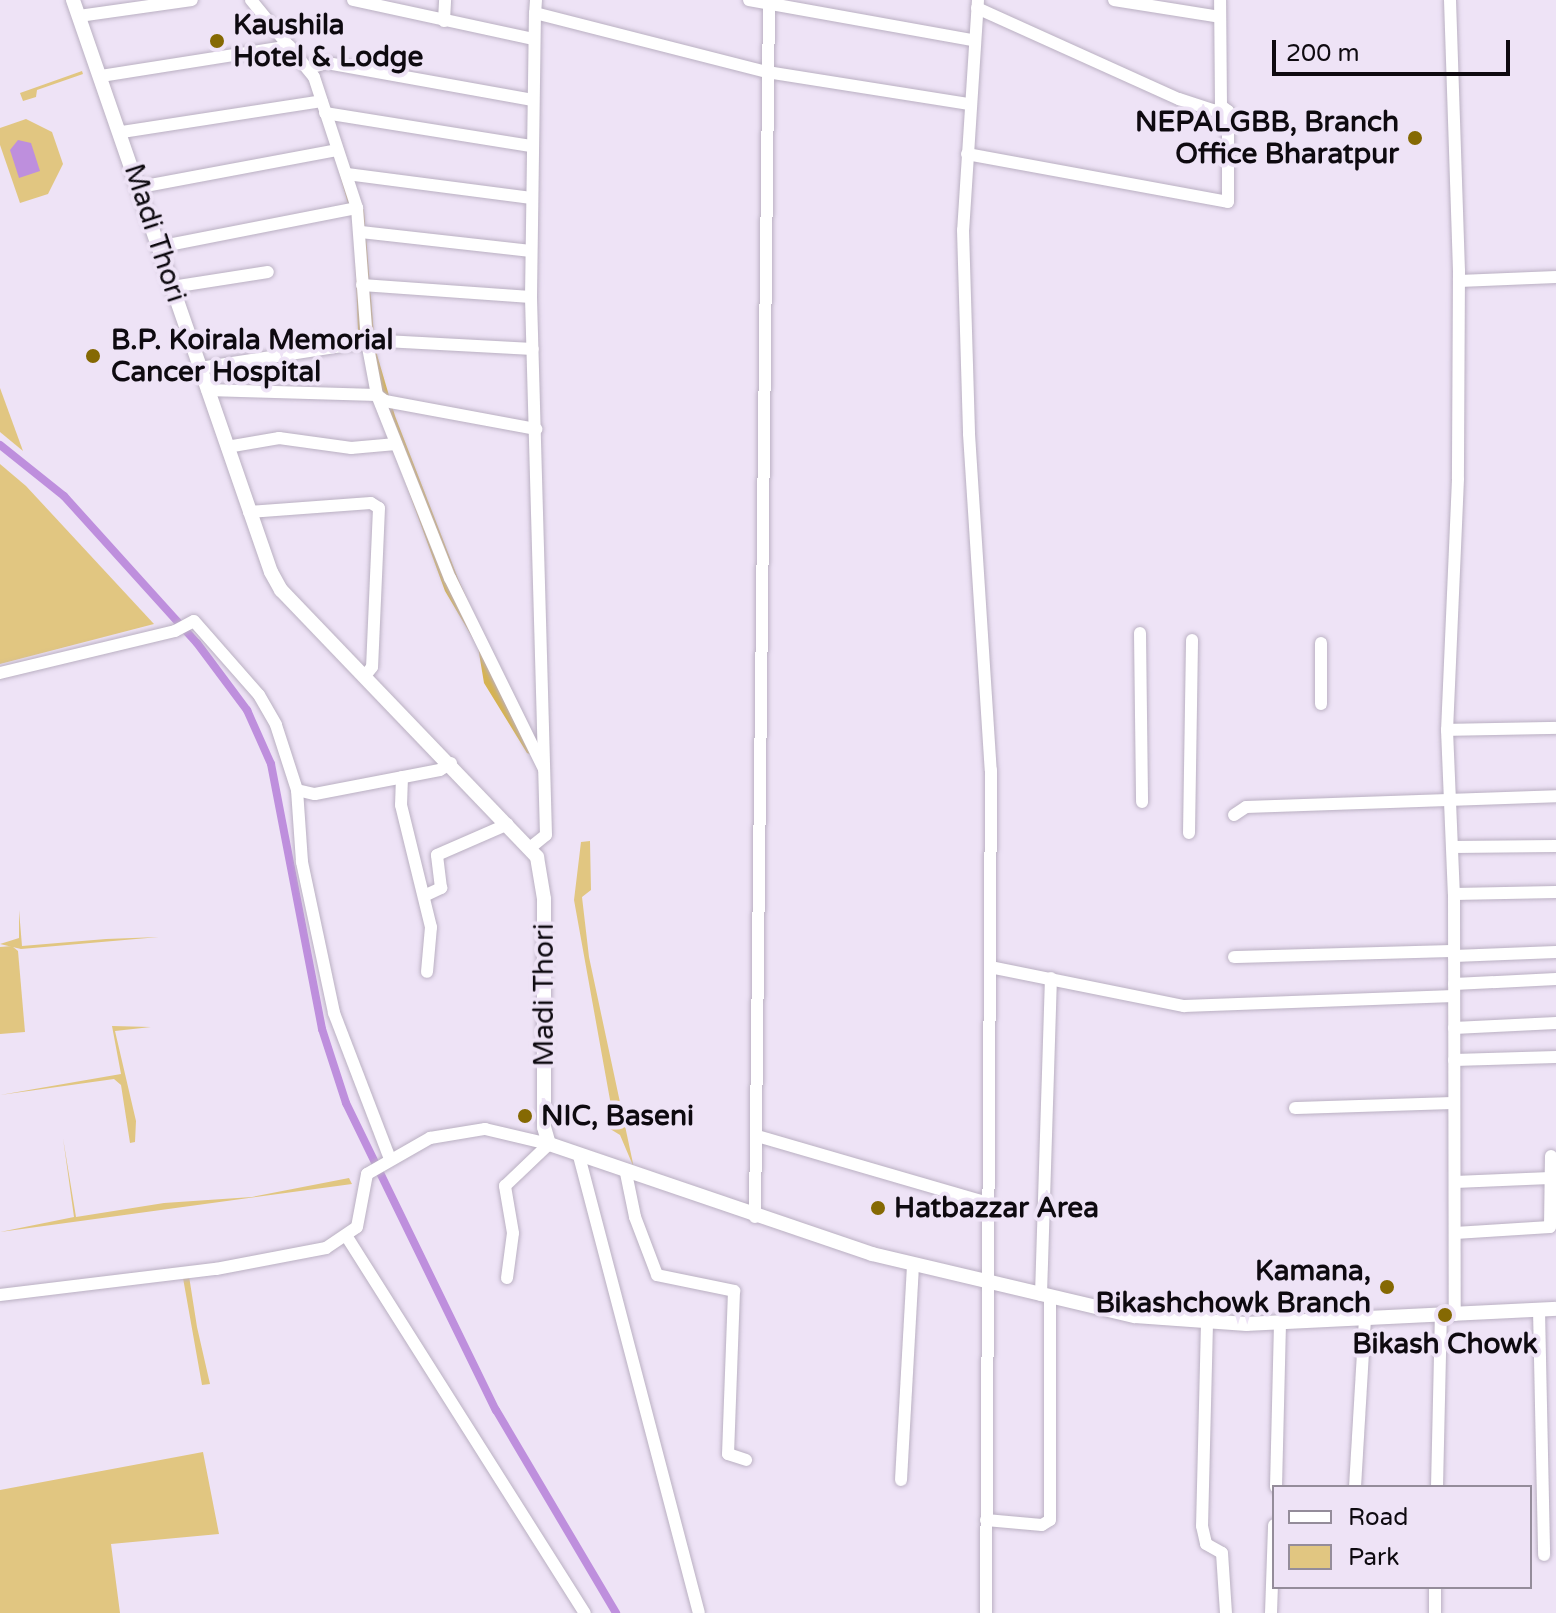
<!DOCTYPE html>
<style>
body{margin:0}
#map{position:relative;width:1556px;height:1613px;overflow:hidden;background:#eee3f6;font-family:"Varela Round",sans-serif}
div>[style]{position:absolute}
.green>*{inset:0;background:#e1c681}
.forest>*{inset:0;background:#d6b352}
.water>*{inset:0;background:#be8fdd}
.canal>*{height:8px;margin:-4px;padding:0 4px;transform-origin:4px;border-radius:4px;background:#be8fdd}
.roads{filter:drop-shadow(0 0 2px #bab0c2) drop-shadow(0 0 2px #bab0c2)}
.minor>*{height:12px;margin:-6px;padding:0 6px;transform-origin:6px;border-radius:6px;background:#fff}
.major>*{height:14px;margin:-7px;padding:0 7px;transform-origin:7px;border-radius:7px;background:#fff}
.dots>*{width:22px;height:22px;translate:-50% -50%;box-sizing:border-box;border:4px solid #eee3f6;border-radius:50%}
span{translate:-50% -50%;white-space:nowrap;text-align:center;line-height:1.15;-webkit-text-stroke:8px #eee3f6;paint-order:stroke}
.poi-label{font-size:28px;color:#0e0a10;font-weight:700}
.left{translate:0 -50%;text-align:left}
.right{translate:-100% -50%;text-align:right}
.street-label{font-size:28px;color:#0e0a10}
.legend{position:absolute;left:1272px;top:1485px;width:260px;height:104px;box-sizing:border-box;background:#eee3f6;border:2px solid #948c9a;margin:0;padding:10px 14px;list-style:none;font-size:24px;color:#0e0a10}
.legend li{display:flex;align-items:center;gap:16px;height:40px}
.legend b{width:40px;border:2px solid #948c9a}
.scale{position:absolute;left:1272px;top:40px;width:238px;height:36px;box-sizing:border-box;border:4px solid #0e0a10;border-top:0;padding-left:10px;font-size:24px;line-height:28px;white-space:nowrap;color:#0e0a10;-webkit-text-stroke:6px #eee3f6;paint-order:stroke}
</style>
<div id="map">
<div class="green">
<i style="clip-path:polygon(82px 71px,83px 74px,37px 90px,36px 97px,23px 101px,20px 93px)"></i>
<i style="clip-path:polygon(26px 119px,52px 132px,63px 164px,48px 194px,20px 203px,0 145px,0 128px)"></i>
<i style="clip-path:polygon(0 388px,23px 451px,0 432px)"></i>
<i style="clip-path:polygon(0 464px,26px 486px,154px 624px,0 664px)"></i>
<i style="clip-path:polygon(590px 841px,591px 890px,582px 897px,589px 957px,634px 1168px,620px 1135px,607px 1127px,612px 1111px,574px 900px,581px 842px)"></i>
<i style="clip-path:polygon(19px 910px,22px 946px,106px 939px,159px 937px,21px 949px,0 944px,19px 938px)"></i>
<i style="clip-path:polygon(12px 946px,18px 951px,25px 1032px,0 1034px,0 947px)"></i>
<i style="clip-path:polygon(112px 1026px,151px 1027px,115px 1031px,136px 1121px,135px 1142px,130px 1143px,121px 1085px,114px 1079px,0 1095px,121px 1074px)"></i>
<i style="clip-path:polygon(63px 1138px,76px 1217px,164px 1203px,252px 1197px,349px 1178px,352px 1184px,0 1232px,74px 1217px)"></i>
<i style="clip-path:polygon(189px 1276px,197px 1327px,210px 1384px,202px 1385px,183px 1278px)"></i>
<i style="clip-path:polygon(203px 1452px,219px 1534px,111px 1544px,120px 1613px,0 1613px,0 1490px)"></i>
</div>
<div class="forest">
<i style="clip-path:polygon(343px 153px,364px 211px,375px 348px,395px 416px,459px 581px,539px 758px,527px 753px,484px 683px,478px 647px,445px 591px,375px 399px,358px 330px,354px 225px,338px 168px)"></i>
</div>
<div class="water">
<i style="clip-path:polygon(18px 140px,31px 143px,40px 171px,19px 178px,10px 150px)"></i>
</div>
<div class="canal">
<i style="left:0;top:445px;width:82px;rotate:38.6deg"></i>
<i style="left:64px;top:496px;width:198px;rotate:47.9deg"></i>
<i style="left:197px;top:643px;width:84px;rotate:53.3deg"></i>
<i style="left:247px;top:710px;width:59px;rotate:66deg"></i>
<i style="left:271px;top:764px;width:270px;rotate:79.1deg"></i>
<i style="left:322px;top:1029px;width:78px;rotate:72deg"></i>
<i style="left:346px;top:1103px;width:342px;rotate:64deg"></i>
<i style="left:496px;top:1410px;width:236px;rotate:59.4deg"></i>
</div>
<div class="roads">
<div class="minor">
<i style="left:251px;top:0;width:99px;rotate:50.7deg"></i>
<i style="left:314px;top:77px;width:138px;rotate:71.8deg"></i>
<i style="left:357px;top:208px;width:134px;rotate:85.7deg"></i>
<i style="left:367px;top:342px;width:54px;rotate:79.3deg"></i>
<i style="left:377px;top:395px;width:197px;rotate:68.3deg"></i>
<i style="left:450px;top:578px;width:213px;rotate:63.8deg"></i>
<i style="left:353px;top:0;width:185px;rotate:12.2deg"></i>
<i style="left:536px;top:0;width:13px;rotate:94deg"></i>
<i style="left:535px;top:13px;width:239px;rotate:14.3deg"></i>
<i style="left:767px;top:72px;width:205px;rotate:9deg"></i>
<i style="left:749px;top:0;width:227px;rotate:10.2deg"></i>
<i style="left:978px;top:0;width:230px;rotate:93.7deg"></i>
<i style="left:963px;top:230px;width:204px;rotate:88.3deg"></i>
<i style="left:969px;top:434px;width:337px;rotate:86.3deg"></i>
<i style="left:991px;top:770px;width:843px;rotate:90.34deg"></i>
<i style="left:1114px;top:0;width:107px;rotate:9.1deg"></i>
<i style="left:1450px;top:0;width:271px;rotate:88.1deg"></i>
<i style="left:1459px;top:271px;width:208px;rotate:90.3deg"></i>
<i style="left:1458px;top:479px;width:251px;rotate:92.5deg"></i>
<i style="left:1447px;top:730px;width:164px;rotate:87.6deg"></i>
<i style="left:1454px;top:894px;width:421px;rotate:89.9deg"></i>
<i style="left:977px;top:8px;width:222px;rotate:24.3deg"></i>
<i style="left:1179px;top:99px;width:40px;rotate:18deg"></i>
<i style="left:1217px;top:111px;width:6px;rotate:-51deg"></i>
<i style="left:1221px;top:106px;width:106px;rotate:-90.5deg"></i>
<i style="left:79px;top:16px;width:114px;rotate:-8.1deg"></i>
<i style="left:444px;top:21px;width:21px;rotate:-87deg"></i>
<i style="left:309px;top:68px;width:19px;rotate:-16deg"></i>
<i style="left:327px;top:63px;width:209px;rotate:10.2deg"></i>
<i style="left:101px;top:76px;width:191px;rotate:-9deg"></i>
<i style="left:325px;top:113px;width:210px;rotate:9.1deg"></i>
<i style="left:122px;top:132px;width:202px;rotate:-8.8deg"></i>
<i style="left:967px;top:154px;width:265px;rotate:10.4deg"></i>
<i style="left:1228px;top:202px;width:91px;rotate:-90deg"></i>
<i style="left:1228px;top:111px;width:9px;rotate:-144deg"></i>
<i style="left:347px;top:174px;width:186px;rotate:7.4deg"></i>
<i style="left:140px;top:187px;width:200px;rotate:-10.6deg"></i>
<i style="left:361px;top:232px;width:171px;rotate:6.4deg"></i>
<i style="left:158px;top:247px;width:203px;rotate:-11.1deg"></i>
<i style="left:1459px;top:281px;width:97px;rotate:-2.4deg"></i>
<i style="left:362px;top:285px;width:169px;rotate:4.1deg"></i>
<i style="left:172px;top:287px;width:97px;rotate:-8.9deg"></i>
<i style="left:366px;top:340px;width:167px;rotate:3.1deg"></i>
<i style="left:200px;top:368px;width:169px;rotate:-8.8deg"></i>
<i style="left:207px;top:390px;width:170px;rotate:1.7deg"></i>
<i style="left:377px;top:395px;width:10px;rotate:37deg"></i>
<i style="left:385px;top:401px;width:154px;rotate:10.5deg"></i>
<i style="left:227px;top:447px;width:53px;rotate:-9.8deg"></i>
<i style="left:279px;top:438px;width:73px;rotate:7.9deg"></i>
<i style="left:351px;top:448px;width:45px;rotate:-5.1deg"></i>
<i style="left:249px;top:512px;width:122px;rotate:-4.2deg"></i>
<i style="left:371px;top:503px;width:9px;rotate:32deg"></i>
<i style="left:379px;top:508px;width:159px;rotate:92.5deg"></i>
<i style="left:372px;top:667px;width:11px;rotate:128deg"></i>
<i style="left:1140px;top:633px;width:169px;rotate:89.3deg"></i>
<i style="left:0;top:673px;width:180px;rotate:-13.5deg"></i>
<i style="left:175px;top:631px;width:21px;rotate:-28deg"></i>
<i style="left:194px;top:621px;width:98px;rotate:48.7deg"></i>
<i style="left:259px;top:695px;width:34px;rotate:60deg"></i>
<i style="left:276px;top:725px;width:68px;rotate:72.1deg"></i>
<i style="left:297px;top:790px;width:18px;rotate:13deg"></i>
<i style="left:315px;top:794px;width:127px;rotate:-10.9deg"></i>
<i style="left:440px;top:770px;width:13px;rotate:-32deg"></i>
<i style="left:1321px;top:704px;width:61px;rotate:-90deg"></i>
<i style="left:1447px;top:730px;width:109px;rotate:-1.1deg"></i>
<i style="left:402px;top:777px;width:28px;rotate:92deg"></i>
<i style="left:401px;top:805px;width:126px;rotate:76.2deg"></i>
<i style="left:431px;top:927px;width:45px;rotate:95.1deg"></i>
<i style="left:297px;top:790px;width:72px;rotate:86deg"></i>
<i style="left:302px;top:862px;width:154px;rotate:78deg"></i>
<i style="left:334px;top:1013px;width:156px;rotate:69deg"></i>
<i style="left:1234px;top:815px;width:14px;rotate:-34deg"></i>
<i style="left:1246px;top:807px;width:310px;rotate:-2deg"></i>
<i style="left:1189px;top:833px;width:193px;rotate:-89.1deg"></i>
<i style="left:531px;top:847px;width:19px;rotate:-39deg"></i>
<i style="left:546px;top:835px;width:538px;rotate:-91.6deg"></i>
<i style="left:531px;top:297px;width:284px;rotate:-89.2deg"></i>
<i style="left:1453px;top:847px;width:103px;rotate:-0.6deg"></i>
<i style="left:1454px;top:894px;width:102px;rotate:-1.1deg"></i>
<i style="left:426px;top:895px;width:17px;rotate:-25deg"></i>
<i style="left:441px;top:888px;width:33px;rotate:-97deg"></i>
<i style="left:437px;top:855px;width:77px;rotate:-23.6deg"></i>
<i style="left:1454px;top:956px;width:102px;rotate:-2.2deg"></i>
<i style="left:1234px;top:957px;width:220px;rotate:-1.6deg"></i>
<i style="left:990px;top:967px;width:198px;rotate:11.4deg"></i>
<i style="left:1184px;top:1006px;width:270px;rotate:-2.1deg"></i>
<i style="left:1454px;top:984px;width:102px;rotate:-2.8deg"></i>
<i style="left:1454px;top:1028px;width:102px;rotate:-2.8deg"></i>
<i style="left:1454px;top:1060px;width:102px;rotate:-1.7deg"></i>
<i style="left:1295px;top:1108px;width:159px;rotate:-1.8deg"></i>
<i style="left:757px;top:1136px;width:240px;rotate:16.2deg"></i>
<i style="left:579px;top:1156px;width:472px;rotate:75.3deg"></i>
<i style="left:626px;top:1173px;width:45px;rotate:78.4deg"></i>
<i style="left:635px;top:1217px;width:62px;rotate:69.2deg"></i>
<i style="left:657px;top:1275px;width:79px;rotate:11.7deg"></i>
<i style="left:734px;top:1291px;width:163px;rotate:92.1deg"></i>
<i style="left:728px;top:1454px;width:19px;rotate:18deg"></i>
<i style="left:1455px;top:1182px;width:95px;rotate:-2.4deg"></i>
<i style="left:755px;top:1217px;width:1211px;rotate:-89.34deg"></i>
<i style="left:1455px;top:1233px;width:95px;rotate:-3.6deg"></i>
<i style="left:1550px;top:1227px;width:71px;rotate:-89.2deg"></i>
<i style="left:347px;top:1237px;width:445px;rotate:57.7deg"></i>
<i style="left:507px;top:1278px;width:45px;rotate:-82.4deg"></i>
<i style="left:513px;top:1233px;width:48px;rotate:-99.7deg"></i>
<i style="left:505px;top:1186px;width:61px;rotate:-43.7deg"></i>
<i style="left:0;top:1295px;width:218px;rotate:-6.9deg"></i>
<i style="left:216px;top:1269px;width:112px;rotate:-10.8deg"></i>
<i style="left:326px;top:1248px;width:37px;rotate:-34deg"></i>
<i style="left:357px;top:1227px;width:54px;rotate:-79.3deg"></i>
<i style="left:367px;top:1174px;width:73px;rotate:-29.7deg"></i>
<i style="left:430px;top:1138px;width:56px;rotate:-9.3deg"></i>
<i style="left:485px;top:1129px;width:66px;rotate:13.2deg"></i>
<i style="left:1041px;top:1295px;width:317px;rotate:-88.2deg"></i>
<i style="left:1539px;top:1310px;width:245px;rotate:88.8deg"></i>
<i style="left:1207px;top:1323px;width:203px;rotate:91.4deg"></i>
<i style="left:1202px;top:1526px;width:18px;rotate:77deg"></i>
<i style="left:1206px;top:1544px;width:18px;rotate:29deg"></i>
<i style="left:1222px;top:1553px;width:60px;rotate:86.2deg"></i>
<i style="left:901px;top:1480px;width:216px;rotate:-86.8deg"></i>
<i style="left:1276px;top:1487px;width:165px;rotate:-88.6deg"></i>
<i style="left:1355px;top:1487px;width:169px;rotate:-86.6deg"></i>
<i style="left:1437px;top:1487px;width:172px;rotate:-88.7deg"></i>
<i style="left:986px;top:1520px;width:56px;rotate:5.1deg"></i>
<i style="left:1042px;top:1525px;width:9px;rotate:-32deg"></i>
<i style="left:1050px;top:1520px;width:223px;rotate:-90deg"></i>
<i style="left:1271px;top:1613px;width:88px;rotate:-88deg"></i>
<i style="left:1435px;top:1613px;width:26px;rotate:-90deg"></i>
</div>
<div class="major">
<i style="left:73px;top:0;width:605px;rotate:70.91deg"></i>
<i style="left:271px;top:572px;width:21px;rotate:61deg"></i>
<i style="left:281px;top:590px;width:370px;rotate:46.2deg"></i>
<i style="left:537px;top:857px;width:43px;rotate:80.5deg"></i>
<i style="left:544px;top:899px;width:228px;rotate:90deg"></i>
<i style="left:544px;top:1127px;width:18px;rotate:74deg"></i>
<i style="left:549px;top:1144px;width:341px;rotate:18.8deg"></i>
<i style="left:872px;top:1254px;width:270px;rotate:13.3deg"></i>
<i style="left:1135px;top:1316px;width:112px;rotate:4.1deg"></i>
<i style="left:1247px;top:1324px;width:309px;rotate:-2.8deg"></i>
</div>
</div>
<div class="dots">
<i style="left:217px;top:41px;background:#856903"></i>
<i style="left:1415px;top:138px;background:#856903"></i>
<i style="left:93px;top:356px;background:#856903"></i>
<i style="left:525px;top:1116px;background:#856903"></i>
<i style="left:878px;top:1208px;background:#856903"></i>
<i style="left:1387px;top:1287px;background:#856903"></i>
<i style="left:1445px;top:1315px;background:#856903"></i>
</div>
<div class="poi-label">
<span class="left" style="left:233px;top:41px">Kaushila<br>Hotel &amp; Lodge</span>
<span class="right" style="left:1399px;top:138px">NEPALGBB, Branch<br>Office Bharatpur</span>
<span class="left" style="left:111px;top:356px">B.P. Koirala Memorial<br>Cancer Hospital</span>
<span class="left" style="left:541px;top:1116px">NIC, Baseni</span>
<span class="left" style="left:894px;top:1208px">Hatbazzar Area</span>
<span class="right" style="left:1371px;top:1287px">Kamana,<br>Bikashchowk Branch</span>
<span style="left:1445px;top:1344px">Bikash Chowk</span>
</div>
<div class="street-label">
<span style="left:155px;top:233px;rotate:72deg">Madi Thori</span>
<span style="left:544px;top:995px;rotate:-90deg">Madi Thori</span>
</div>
<ul class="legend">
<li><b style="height:10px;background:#fff"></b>Road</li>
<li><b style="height:22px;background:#e1c681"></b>Park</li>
</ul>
<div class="scale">200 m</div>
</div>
